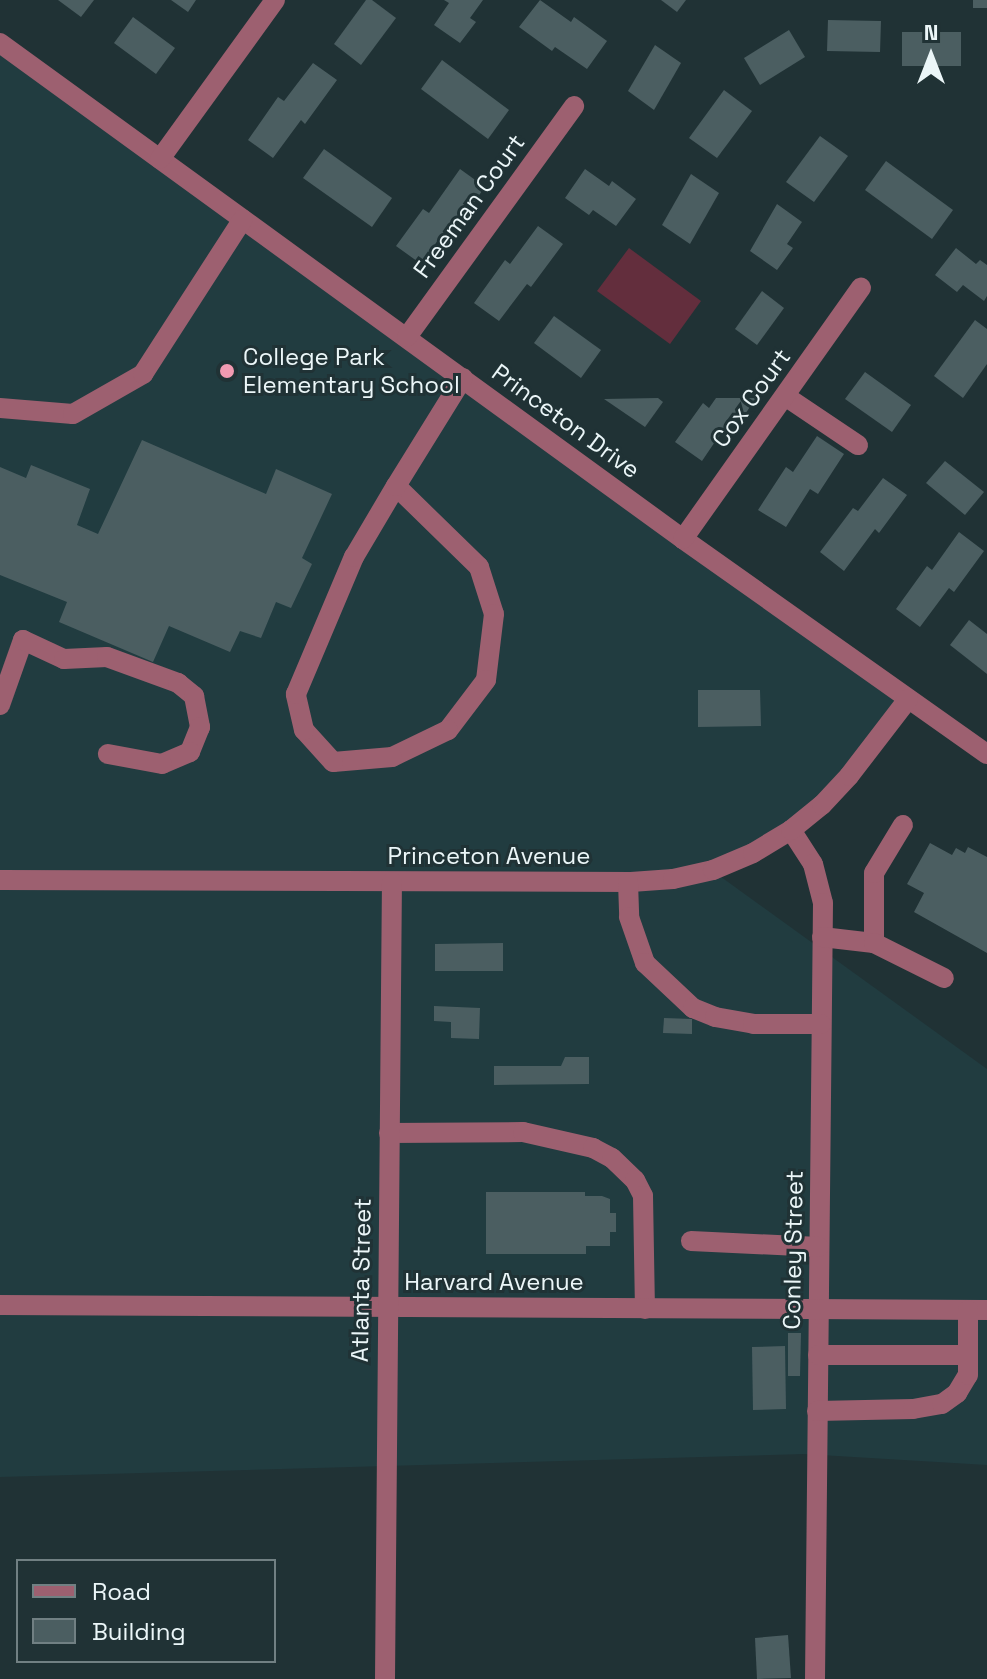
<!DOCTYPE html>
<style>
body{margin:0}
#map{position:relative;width:987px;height:1679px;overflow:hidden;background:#203235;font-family:"Space Grotesk",sans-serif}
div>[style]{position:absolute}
.built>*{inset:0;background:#213c40}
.green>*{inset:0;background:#632e3d}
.building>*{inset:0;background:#4b5e61}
.minor>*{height:20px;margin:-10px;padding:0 10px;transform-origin:10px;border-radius:10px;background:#9d6070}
.dots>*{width:22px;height:22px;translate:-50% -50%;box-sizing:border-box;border:4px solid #203235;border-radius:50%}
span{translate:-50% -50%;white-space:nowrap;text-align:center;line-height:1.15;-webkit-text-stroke:6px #203235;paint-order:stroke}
.street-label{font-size:24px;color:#ebf6f8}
.poi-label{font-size:24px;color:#ebf6f8}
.left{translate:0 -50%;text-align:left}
.legend{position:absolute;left:16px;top:1559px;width:260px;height:104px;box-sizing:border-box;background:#203235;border:2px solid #718083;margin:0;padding:10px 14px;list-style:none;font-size:24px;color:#ebf6f8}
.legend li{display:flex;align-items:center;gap:16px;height:40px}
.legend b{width:40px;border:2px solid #718083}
.north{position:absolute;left:891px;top:16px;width:80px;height:80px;-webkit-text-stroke:6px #203235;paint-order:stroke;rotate:0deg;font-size:22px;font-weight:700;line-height:32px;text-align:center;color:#ebf6f8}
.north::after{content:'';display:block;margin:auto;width:28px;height:36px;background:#ebf6f8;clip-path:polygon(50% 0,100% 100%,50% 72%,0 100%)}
</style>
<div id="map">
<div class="built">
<i style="clip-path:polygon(0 40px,908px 703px,815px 810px,717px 874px,987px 1069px,987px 1465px,804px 1454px,0 1477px)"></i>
</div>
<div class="green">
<i style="clip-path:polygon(629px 248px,701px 301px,670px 344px,597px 291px)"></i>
</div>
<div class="building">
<i style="clip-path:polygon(58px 0,94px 0,81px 17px)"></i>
<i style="clip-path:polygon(171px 0,196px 0,188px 12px)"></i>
<i style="clip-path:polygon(366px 0,372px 0,396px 18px,361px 65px,334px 44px)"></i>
<i style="clip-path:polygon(444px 0,483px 0,470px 18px,476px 22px,460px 43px,434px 25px,449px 3px)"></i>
<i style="clip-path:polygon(540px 0,571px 22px,574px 17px,607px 41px,587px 69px,555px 47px,552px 51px,519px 27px)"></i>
<i style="clip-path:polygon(661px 0,686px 0,677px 12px)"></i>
<i style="clip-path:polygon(973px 0,987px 0,987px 8px,973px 8px)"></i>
<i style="clip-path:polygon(133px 17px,175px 48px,156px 74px,114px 43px)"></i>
<i style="clip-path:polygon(828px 20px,881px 21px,880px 52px,827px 51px)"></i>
<i style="clip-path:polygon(789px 30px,805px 57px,760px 85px,744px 58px)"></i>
<i style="clip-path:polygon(902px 32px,961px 32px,961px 66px,902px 66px)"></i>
<i style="clip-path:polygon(655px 45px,681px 63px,654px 110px,628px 91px)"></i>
<i style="clip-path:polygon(442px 60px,509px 110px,488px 139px,421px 89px)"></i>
<i style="clip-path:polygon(313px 63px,337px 80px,305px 124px,301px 120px,273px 158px,248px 140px,278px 97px,284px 101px)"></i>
<i style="clip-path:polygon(724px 90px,752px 111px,717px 158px,689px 138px)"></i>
<i style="clip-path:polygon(820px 136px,848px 156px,814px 202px,786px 182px)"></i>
<i style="clip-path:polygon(324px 149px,392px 198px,372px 227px,303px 178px)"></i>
<i style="clip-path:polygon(886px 161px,953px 210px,932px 239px,865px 190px)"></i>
<i style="clip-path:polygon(460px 169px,485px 187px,453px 231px,448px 226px,421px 264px,396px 246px,423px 209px,429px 213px)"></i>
<i style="clip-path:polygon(585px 169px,609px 186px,612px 181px,636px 199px,616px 226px,593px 210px,589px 215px,565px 198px)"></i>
<i style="clip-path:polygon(691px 174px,719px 193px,690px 244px,662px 225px)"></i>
<i style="clip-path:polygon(777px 204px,802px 222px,787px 244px,793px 248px,777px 270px,750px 251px)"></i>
<i style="clip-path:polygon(538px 226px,563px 244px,531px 287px,527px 284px,499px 321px,474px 303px,505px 260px,510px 264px)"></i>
<i style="clip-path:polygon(956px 248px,976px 264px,980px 260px,987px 265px,987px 296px,984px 301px,963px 285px,957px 292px,935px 275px)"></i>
<i style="clip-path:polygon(762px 291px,784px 308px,757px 345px,735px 329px)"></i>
<i style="clip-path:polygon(554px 316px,601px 350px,581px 378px,534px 343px)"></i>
<i style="clip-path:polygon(975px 320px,987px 329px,987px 364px,963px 398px,934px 376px)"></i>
<i style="clip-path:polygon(865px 372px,911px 405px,892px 432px,845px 399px)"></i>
<i style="clip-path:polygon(658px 398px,663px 402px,645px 427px,604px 399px)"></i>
<i style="clip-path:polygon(716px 398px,756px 398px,737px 426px,727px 424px,702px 461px,675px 442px,703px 403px,709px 408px)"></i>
<i style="clip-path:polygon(817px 436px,844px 454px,818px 494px,810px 489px,786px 527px,758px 510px,786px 467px,793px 472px)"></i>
<i style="clip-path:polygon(142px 440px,266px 494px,276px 469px,332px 494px,302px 558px,312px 564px,291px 608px,276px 602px,261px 638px,240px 631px,230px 652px,169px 626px,153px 662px,59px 622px,67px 602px,0 575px,0 467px,26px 478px,31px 465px,90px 489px,77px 525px,98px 534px)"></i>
<i style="clip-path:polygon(945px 461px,984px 492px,965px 515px,926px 483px)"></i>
<i style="clip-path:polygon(883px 478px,907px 495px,879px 533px,875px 529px,844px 571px,820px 552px,853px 508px,858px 511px)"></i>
<i style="clip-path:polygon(959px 532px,984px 551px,954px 592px,949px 588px,920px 627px,896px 609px,927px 566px,932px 570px)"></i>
<i style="clip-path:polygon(969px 620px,987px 634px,987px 674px,950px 645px)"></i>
<i style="clip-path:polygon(698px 690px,760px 690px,761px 726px,698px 727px)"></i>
<i style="clip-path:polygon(930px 843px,952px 855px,956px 848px,965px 853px,968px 847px,987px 857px,987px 953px,914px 912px,924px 893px,907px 884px)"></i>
<i style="clip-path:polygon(503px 943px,503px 971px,435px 971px,435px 944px)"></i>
<i style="clip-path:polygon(434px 1006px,480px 1008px,479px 1039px,451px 1038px,451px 1022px,434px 1021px)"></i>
<i style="clip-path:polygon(664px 1018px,692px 1019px,692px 1034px,663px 1033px)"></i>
<i style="clip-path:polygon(565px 1057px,589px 1057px,589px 1084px,494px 1085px,494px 1066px,561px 1066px)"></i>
<i style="clip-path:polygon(486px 1192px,585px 1192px,585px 1196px,602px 1196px,610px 1199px,610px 1213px,616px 1213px,616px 1232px,610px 1232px,610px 1246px,586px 1246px,586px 1254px,486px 1254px)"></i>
<i style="clip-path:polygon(788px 1333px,801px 1333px,800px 1376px,788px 1376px)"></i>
<i style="clip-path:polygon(785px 1346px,786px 1409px,753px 1410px,752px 1347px)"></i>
<i style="clip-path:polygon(788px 1635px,791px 1678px,757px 1679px,755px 1638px)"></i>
</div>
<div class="minor">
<i style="left:0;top:43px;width:844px;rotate:35.99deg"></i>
<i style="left:683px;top:539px;width:372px;rotate:35.3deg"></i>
<i style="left:160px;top:159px;width:196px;rotate:-54.1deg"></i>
<i style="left:407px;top:337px;width:285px;rotate:-54.1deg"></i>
<i style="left:785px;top:396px;width:88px;rotate:33.9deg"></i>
<i style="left:0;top:408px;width:73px;rotate:4.7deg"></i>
<i style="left:73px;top:414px;width:81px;rotate:-29.7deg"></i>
<i style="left:143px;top:374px;width:184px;rotate:-57.2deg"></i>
<i style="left:396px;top:486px;width:116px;rotate:44.3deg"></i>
<i style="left:479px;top:567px;width:49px;rotate:72.3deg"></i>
<i style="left:494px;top:614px;width:66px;rotate:96.9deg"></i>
<i style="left:486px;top:680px;width:63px;rotate:127.2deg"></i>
<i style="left:448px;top:730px;width:62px;rotate:154.3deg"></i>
<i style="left:392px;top:757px;width:59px;rotate:175.2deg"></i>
<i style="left:333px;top:762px;width:43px;rotate:-132.2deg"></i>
<i style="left:304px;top:730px;width:37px;rotate:-103deg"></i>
<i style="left:296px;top:694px;width:149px;rotate:-67.1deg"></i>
<i style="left:354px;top:557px;width:82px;rotate:-59.4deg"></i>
<i style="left:396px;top:486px;width:127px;rotate:-58.2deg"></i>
<i style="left:683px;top:539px;width:308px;rotate:-54.7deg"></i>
<i style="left:0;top:705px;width:69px;rotate:-70.5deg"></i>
<i style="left:23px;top:640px;width:45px;rotate:24.9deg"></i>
<i style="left:64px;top:659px;width:43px;rotate:-2.7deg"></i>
<i style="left:107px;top:657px;width:76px;rotate:20.1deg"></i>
<i style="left:178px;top:683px;width:21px;rotate:39deg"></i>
<i style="left:194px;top:696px;width:32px;rotate:79deg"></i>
<i style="left:200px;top:727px;width:27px;rotate:112deg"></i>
<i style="left:190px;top:752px;width:30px;rotate:157deg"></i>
<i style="left:162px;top:764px;width:55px;rotate:-169.5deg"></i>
<i style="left:791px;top:830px;width:40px;rotate:57.1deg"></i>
<i style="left:813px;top:864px;width:40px;rotate:75.6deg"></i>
<i style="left:823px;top:903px;width:776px;rotate:90.59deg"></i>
<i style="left:0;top:880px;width:631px;rotate:0.18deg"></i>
<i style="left:631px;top:882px;width:42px;rotate:-4.1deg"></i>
<i style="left:673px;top:879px;width:41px;rotate:-12.7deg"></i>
<i style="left:713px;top:870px;width:43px;rotate:-23deg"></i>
<i style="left:753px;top:853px;width:44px;rotate:-31.2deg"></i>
<i style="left:791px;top:830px;width:40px;rotate:-39deg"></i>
<i style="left:822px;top:805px;width:40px;rotate:-47deg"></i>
<i style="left:849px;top:776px;width:97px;rotate:-52.5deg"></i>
<i style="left:628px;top:882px;width:35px;rotate:88deg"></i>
<i style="left:629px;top:917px;width:49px;rotate:70.8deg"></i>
<i style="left:645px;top:963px;width:66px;rotate:43.2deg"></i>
<i style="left:693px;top:1008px;width:24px;rotate:22deg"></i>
<i style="left:715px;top:1017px;width:39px;rotate:10deg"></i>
<i style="left:753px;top:1024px;width:68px"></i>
<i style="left:822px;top:937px;width:52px;rotate:6.6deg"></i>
<i style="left:874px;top:943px;width:70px;rotate:-90deg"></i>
<i style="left:874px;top:873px;width:56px;rotate:-58.9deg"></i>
<i style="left:874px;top:943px;width:78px;rotate:26.6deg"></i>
<i style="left:389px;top:1133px;width:134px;rotate:-0.4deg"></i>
<i style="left:523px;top:1132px;width:72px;rotate:12.9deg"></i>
<i style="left:593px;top:1148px;width:21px;rotate:28deg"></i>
<i style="left:612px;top:1158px;width:32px;rotate:44deg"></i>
<i style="left:635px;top:1180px;width:18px;rotate:63deg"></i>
<i style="left:643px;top:1196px;width:113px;rotate:89deg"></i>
<i style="left:691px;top:1241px;width:128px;rotate:2.7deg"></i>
<i style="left:0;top:1305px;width:987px;rotate:0.29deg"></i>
<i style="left:818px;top:1355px;width:150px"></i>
<i style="left:817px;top:1411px;width:96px;rotate:-1.2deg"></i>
<i style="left:913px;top:1409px;width:29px;rotate:-10deg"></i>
<i style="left:942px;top:1404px;width:19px;rotate:-36deg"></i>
<i style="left:957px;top:1393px;width:21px;rotate:-59deg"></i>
<i style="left:968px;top:1375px;width:65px;rotate:-90deg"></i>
<i style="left:385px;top:1679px;width:797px;rotate:-89.5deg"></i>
</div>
<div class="dots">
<i style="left:227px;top:371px;background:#f19ab1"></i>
</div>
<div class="street-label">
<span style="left:469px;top:206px;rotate:-54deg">Freeman Court</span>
<span style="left:751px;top:398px;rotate:-54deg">Cox Court</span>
<span style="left:566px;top:421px;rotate:36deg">Princeton Drive</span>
<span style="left:489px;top:856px">Princeton Avenue</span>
<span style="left:793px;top:1250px;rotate:-89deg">Conley Street</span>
<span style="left:361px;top:1280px;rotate:-89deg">Atlanta Street</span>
<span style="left:494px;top:1282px">Harvard Avenue</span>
</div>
<div class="poi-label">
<span class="left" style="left:243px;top:371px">College Park<br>Elementary School</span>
</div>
<ul class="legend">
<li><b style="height:10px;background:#9d6070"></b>Road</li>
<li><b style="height:22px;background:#4b5e61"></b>Building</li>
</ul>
<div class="north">N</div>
</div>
